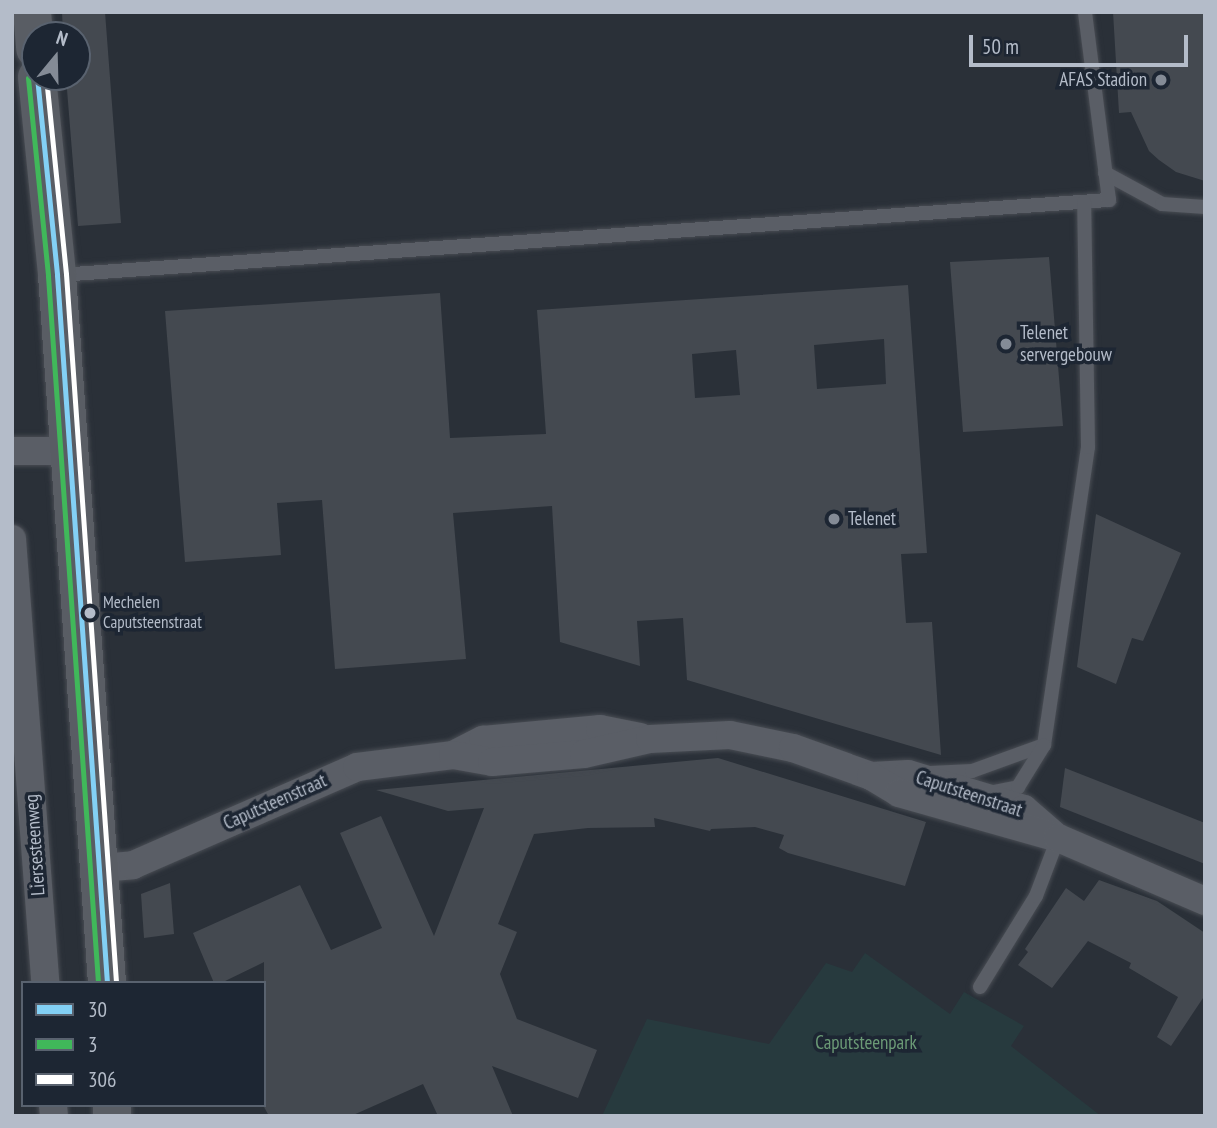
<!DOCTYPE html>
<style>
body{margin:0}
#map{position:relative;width:1217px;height:1128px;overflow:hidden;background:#2a3038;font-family:"PT Sans Narrow",sans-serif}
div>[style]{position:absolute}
.green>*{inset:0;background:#273a3e}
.building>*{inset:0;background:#444950}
.roads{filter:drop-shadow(0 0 2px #484c53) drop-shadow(0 0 2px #484c53)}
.lane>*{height:14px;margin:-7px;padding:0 7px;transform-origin:7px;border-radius:7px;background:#5a5e66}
.street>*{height:28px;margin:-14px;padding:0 14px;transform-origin:14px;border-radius:14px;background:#5a5e66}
.secondary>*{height:38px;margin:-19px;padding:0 19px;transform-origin:19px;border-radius:19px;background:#595d64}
.bus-1>*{height:5px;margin:-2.5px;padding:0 2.5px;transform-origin:2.5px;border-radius:2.5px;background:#83d0f5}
.bus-2>*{height:5px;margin:-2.5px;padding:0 2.5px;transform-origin:2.5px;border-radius:2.5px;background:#40b85a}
.bus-3>*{height:5px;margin:-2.5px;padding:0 2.5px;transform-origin:2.5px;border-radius:2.5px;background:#fff}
.dots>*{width:19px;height:19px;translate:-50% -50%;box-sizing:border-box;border:4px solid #1d2633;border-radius:50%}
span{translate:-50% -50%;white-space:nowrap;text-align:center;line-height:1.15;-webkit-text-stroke:7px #1d2633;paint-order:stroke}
.bus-label{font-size:17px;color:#b4bcc9}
.left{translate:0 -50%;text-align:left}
.poi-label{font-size:19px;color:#b4bcc9}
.right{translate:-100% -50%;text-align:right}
.street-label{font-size:19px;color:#b4bcc9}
.park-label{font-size:19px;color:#6b9a76}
.frame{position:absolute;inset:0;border:14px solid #b4bcc9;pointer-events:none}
.legend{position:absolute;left:21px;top:981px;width:245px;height:126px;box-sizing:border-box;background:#1d2633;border:2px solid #59626f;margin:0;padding:9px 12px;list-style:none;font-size:21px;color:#b4bcc9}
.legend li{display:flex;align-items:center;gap:14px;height:35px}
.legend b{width:35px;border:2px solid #59626f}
.north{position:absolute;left:21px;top:21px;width:70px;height:70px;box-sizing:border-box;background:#1d2633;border:2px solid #59626f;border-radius:50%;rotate:19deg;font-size:19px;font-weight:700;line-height:28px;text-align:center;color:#b4bcc9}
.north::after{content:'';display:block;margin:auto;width:24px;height:32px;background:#848b96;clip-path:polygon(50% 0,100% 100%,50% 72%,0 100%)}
.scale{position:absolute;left:969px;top:35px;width:219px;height:32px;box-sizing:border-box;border:4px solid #b4bcc9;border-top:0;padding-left:9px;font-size:21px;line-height:24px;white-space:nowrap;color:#b4bcc9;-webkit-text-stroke:5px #1d2633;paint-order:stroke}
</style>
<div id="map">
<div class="green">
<i style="clip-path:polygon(865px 953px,950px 1014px,964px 992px,1024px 1026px,1011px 1046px,1101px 1116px,602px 1116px,647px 1019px,769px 1044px,826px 963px,852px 972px)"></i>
</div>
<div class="building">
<i style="clip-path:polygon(62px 12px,105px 12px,121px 223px,78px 226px,66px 77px,77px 77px,77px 35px,63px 35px)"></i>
<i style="clip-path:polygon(1113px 12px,1205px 12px,1205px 181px,1176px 172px,1159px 160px,1149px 151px,1131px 112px,1119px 113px)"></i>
<i style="clip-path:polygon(1049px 257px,1063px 426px,963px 432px,950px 262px)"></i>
<i style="clip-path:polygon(evenodd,908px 285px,927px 553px,901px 554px,906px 623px,932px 622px,941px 755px,687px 680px,683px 618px,637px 621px,640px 666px,560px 642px,552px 506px,453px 513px,466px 659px,335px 669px,322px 500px,277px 503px,281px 555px,185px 562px,165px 311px,440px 293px,450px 438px,546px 434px,537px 310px,908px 285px,884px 339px,886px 384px,817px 389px,814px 345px,884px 339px,908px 285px,736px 350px,740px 395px,695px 398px,692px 354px,736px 350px)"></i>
<i style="clip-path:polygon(1096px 514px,1181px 553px,1143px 641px,1132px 638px,1116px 684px,1077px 667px)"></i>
<i style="clip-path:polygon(718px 758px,926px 822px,905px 886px,788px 853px,779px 848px,784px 835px,755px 827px,711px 829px,710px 831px,654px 818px,655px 827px,588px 828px,534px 834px,498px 924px,517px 932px,500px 974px,517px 1019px,597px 1050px,578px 1098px,492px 1066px,513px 1116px,438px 1116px,423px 1084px,351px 1116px,269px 1116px,264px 1107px,264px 962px,221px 983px,214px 983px,193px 933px,300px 885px,331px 950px,382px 928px,340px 833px,381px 816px,434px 936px,484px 808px,448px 811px,376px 790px)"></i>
<i style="clip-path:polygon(1065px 768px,1205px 823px,1205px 864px,1060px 807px)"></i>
<i style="clip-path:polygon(1099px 880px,1157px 901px,1205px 933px,1205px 995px,1171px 1046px,1157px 1037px,1178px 997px,1129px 968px,1131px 963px,1088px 941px,1052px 988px,1018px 965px,1028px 952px,1025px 949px,1066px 888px,1084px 901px)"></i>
<i style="clip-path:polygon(170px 883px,174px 934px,144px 938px,141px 894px)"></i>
</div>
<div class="roads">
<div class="lane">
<i style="left:1105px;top:173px;width:65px;rotate:28.5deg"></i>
<i style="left:1162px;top:204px;width:43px;rotate:4deg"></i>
<i style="left:59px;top:275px;width:1053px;rotate:-4.09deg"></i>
<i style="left:1109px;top:200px;width:190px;rotate:-97.3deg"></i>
<i style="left:930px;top:773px;width:42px;rotate:-2.7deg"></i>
<i style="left:972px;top:771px;width:77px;rotate:-19.9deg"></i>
<i style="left:1044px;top:745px;width:301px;rotate:-81.6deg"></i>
<i style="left:1088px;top:447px;width:245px;rotate:-90.9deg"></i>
<i style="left:988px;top:793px;width:31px;rotate:-11deg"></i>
<i style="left:1018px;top:787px;width:49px;rotate:-58.2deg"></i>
<i style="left:980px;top:987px;width:107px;rotate:-58.4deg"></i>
<i style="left:1036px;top:896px;width:62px;rotate:-69.2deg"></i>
</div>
<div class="street">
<i style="left:12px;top:451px;width:57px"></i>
<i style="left:12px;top:539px;width:445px;rotate:85.7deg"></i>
<i style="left:453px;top:755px;width:34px;rotate:-27deg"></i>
<i style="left:483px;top:740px;width:118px;rotate:-5.4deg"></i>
<i style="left:600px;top:729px;width:41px;rotate:11.3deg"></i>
<i style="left:871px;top:776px;width:37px;rotate:-3deg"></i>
<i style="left:908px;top:774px;width:121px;rotate:16.8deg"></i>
<i style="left:1024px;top:809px;width:38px;rotate:41deg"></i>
<i style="left:101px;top:868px;width:32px;rotate:-5deg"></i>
<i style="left:133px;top:865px;width:244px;rotate:-23.6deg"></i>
<i style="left:357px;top:767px;width:97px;rotate:-7.1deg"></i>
<i style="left:453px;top:755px;width:40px;rotate:10deg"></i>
<i style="left:492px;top:762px;width:92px;rotate:-5deg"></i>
<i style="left:584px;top:754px;width:68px;rotate:-12.8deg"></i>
<i style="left:650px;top:739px;width:80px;rotate:-2.9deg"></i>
<i style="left:730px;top:735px;width:64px;rotate:11.7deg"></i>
<i style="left:793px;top:748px;width:83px;rotate:19.7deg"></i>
<i style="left:871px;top:776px;width:33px;rotate:31deg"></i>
<i style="left:899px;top:793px;width:165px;rotate:15.8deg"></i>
<i style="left:1058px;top:838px;width:160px;rotate:23.2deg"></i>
<i style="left:53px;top:1105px;width:11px;rotate:85deg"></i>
</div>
<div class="secondary">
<i style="left:32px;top:12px;width:37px;rotate:85deg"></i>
<i style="left:37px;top:77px;width:199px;rotate:84.2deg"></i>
<i style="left:57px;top:275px;width:710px;rotate:85.96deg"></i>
<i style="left:112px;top:1105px;width:11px;rotate:90deg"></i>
</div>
</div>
<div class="bus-1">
<i style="left:37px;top:77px;width:199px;rotate:84.2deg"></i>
<i style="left:57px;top:275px;width:710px;rotate:85.96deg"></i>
</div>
<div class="bus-2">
<i style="left:28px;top:78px;width:199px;rotate:84.2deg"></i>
<i style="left:48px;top:276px;width:709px;rotate:85.95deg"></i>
</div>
<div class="bus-3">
<i style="left:46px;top:77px;width:198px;rotate:84.2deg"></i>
<i style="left:66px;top:274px;width:710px;rotate:85.96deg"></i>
</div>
<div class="dots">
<i style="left:1161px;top:80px;background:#848b96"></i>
<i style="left:1006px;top:344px;background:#848b96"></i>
<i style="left:834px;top:519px;background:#848b96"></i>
<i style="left:90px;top:613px;background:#b4bcc9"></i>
</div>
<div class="bus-label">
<span class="left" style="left:103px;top:613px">Mechelen<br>Caputsteenstraat</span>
</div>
<div class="poi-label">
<span class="right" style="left:1147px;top:80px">AFAS Stadion</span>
<span class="left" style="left:1020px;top:344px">Telenet<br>servergebouw</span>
<span class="left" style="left:848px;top:519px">Telenet</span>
</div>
<div class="street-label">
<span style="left:969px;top:794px;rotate:18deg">Caputsteenstraat</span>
<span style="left:275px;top:802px;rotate:-24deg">Caputsteenstraat</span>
<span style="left:35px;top:845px;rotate:-94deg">Liersesteenweg</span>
</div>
<div class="park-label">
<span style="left:866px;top:1043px">Caputsteenpark</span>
</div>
<div class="frame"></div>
<ul class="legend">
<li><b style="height:9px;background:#83d0f5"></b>30</li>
<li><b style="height:9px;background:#40b85a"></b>3</li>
<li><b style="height:9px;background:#fff"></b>306</li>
</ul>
<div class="north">N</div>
<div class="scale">50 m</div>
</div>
